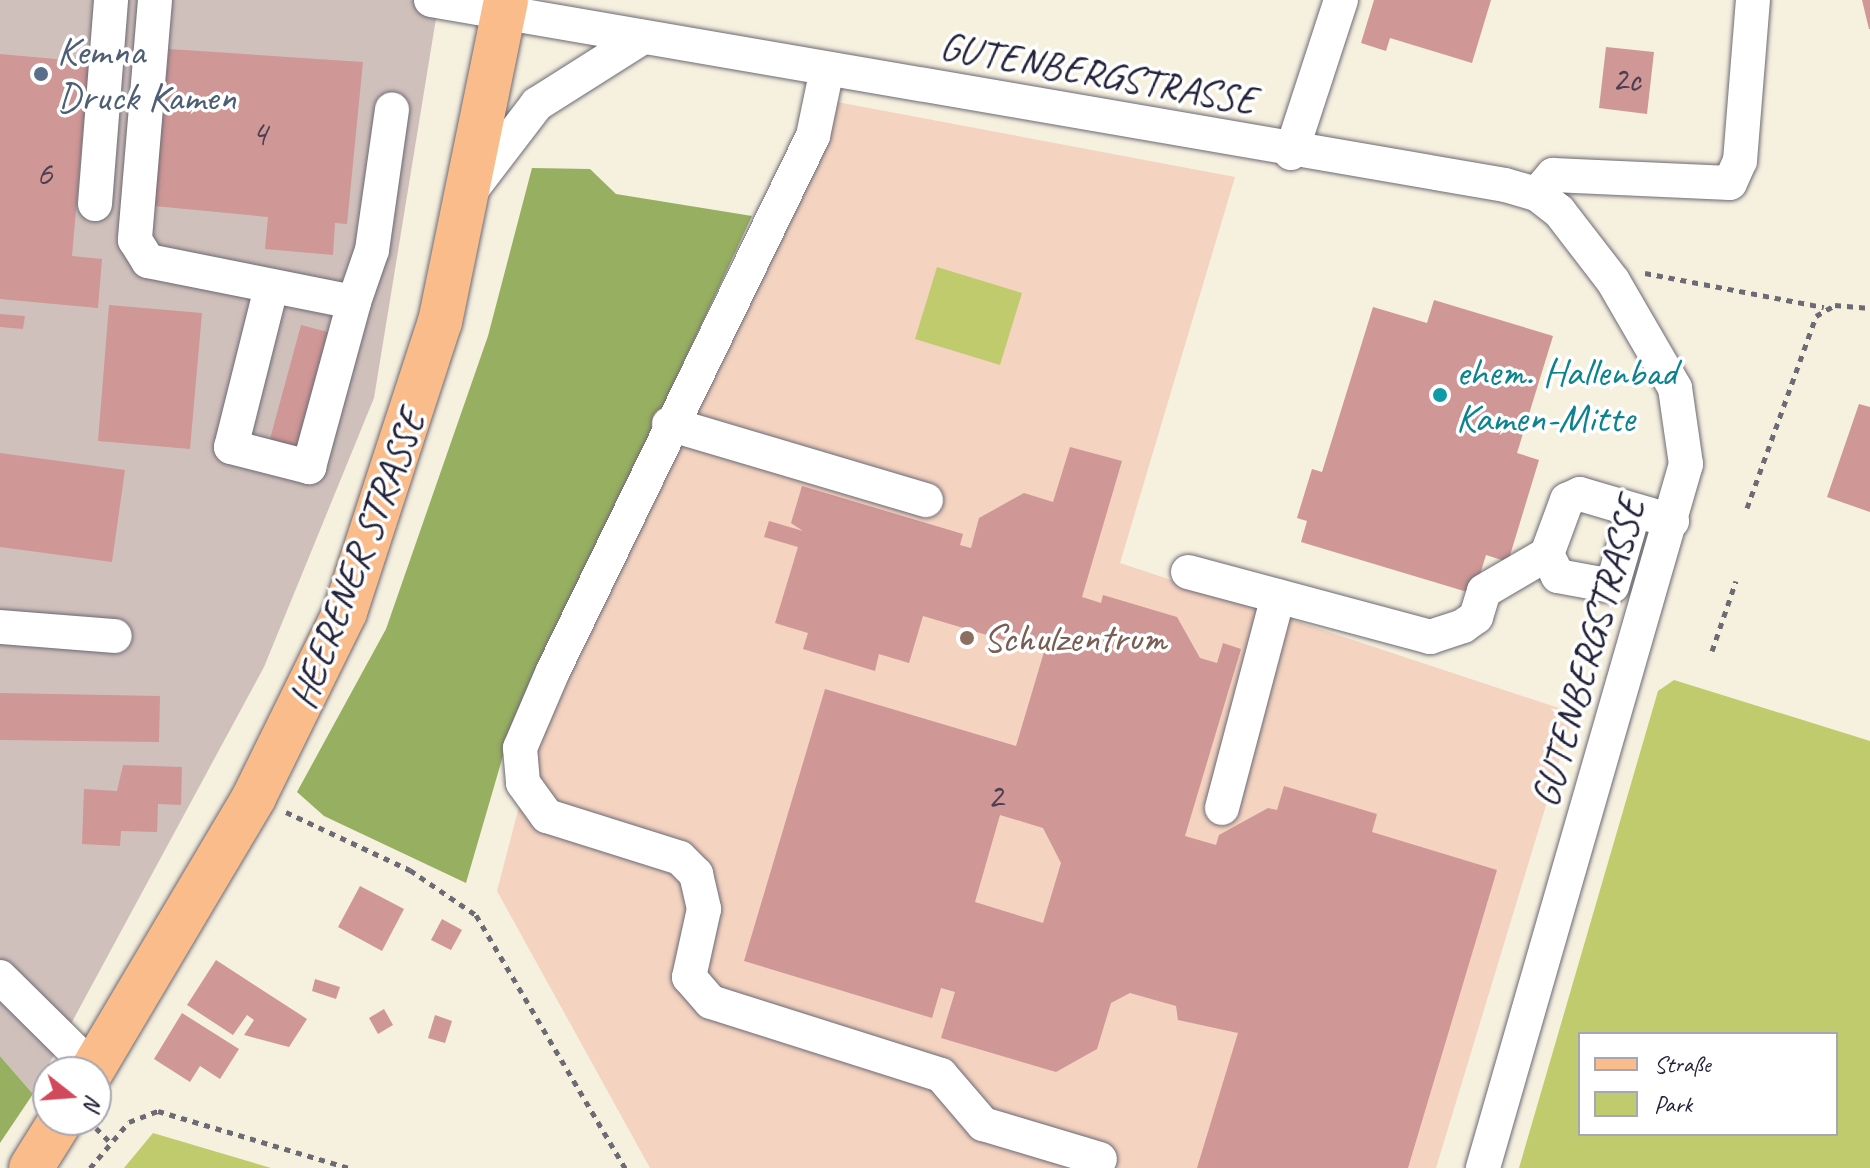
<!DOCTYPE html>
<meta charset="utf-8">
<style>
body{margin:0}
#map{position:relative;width:1870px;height:1168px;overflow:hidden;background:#f6f0df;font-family:Caveat,sans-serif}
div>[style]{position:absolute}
.built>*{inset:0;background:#f4d3c0}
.industrial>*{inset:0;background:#d0c0bc}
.green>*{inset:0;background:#bfcb6d}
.forest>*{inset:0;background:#97af60}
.building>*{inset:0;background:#cf9796}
.path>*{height:5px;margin-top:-2.5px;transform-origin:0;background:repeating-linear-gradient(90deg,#6c6a74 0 6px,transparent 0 12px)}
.roads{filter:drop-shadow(0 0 2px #6c6a74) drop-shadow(0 0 2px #6c6a74)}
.minor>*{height:34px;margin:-17px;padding:0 17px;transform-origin:17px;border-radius:17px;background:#fff}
.major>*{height:44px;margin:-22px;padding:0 22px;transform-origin:22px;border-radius:22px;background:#f9bc8a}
.dots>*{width:22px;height:22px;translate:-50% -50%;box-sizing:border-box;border:4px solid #fff;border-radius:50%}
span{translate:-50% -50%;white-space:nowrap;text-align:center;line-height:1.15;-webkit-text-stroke:7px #fff;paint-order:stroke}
.number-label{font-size:36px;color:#4d3f52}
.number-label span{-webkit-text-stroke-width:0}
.service-label{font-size:40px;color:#4e5e75}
.left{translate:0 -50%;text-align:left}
.street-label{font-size:40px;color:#22223b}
.culture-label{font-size:40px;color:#0d838f}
.education-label{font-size:40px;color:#785e54}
.legend{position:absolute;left:1578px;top:1032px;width:260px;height:104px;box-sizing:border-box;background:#fff;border:2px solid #a7a7b1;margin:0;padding:10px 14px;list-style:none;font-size:24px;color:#22223b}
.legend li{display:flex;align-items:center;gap:16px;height:40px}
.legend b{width:40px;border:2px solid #a7a7b1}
.north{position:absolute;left:32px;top:1056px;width:80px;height:80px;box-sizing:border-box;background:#fff;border:2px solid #a7a7b1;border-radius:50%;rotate:107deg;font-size:22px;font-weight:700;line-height:32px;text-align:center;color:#22223b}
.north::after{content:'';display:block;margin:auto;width:28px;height:36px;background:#d1495b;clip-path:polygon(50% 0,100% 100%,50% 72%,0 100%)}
</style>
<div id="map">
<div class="built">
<i style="clip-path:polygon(837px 102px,1235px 177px,1120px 563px,1574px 713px,1436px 1168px,650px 1168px,497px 891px,533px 753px,795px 206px)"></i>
</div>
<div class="industrial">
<i style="clip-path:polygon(0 0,439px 0,374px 398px,264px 667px,33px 1094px,0 1056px)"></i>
</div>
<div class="green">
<i style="clip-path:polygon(937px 267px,1022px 293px,1000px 365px,915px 339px)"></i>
<i style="clip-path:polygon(evenodd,1674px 680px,1870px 741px,1870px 1168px,1519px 1168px,1658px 691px,1674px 680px,1580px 1034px,1836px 1034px,1836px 1134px,1580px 1134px,1580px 1034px)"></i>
<i style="clip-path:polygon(153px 1133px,271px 1168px,124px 1168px)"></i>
</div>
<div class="forest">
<i style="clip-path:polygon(532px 168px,590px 169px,616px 194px,752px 216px,507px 742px,466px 883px,324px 816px,297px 792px,386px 629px,488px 336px)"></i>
<i style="clip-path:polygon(0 1056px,33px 1094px,0 1143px)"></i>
</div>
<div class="building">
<i style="clip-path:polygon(1374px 0,1491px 0,1472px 63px,1390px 38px,1386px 51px,1361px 43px)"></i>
<i style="clip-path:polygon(1862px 0,1870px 0,1870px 29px,1869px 29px)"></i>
<i style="clip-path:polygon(1606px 47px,1654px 52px,1647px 114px,1599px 108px)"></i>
<i style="clip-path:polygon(169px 49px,363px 62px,347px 224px,335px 223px,333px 255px,265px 249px,268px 217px,154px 206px)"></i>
<i style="clip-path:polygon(0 54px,89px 62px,72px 256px,102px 259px,98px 308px,0 299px)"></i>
<i style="clip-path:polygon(1434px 300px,1553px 336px,1517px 453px,1539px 460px,1508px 562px,1486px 555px,1474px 594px,1301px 542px,1307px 521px,1297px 518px,1312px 469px,1322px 472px,1373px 307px,1427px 323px)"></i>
<i style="clip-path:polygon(109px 305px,202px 313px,190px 449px,98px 441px)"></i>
<i style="clip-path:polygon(0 314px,25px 316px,23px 329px,0 327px)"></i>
<i style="clip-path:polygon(301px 325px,328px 332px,298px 447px,270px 439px)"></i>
<i style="clip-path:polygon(1859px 404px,1870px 407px,1870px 512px,1827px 497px)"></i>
<i style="clip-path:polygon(evenodd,1070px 447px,1122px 461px,1082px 597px,1101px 603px,1103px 595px,1177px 617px,1200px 658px,1217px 663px,1223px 643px,1241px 649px,1185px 836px,1216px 845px,1219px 835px,1268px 808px,1277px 810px,1284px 786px,1377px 814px,1372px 832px,1497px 870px,1408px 1168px,1197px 1168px,1238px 1033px,1178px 1020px,1176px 1006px,1130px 993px,1111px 1003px,1097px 1049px,1056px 1072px,941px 1038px,955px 992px,941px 988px,932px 1018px,744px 961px,825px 689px,1016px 746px,1044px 652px,923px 616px,909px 663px,879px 654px,875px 671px,803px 649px,808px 633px,775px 623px,798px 547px,764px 537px,769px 521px,803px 531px,791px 523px,802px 486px,963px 534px,960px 545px,971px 548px,979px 518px,1024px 493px,1053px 502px,1070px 447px,1000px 815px,1043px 828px,1061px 863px,1043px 923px,975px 902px,1000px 815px)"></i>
<i style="clip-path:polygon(0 453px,125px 470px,112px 562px,0 547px)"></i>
<i style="clip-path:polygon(0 693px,160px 696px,159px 742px,0 740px)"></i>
<i style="clip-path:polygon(123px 765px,182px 767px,181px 805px,158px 804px,157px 832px,121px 831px,120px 846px,82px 844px,84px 789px,117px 791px)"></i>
<i style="clip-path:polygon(360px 886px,404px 909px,382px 951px,338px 927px)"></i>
<i style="clip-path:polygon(442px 919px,462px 930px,451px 950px,431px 940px)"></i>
<i style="clip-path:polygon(216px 960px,307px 1019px,289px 1047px,244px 1035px,254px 1020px,247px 1015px,233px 1035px,187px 1005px)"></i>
<i style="clip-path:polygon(315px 979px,340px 987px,336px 999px,312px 991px)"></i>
<i style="clip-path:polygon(384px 1009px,393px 1025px,378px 1034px,369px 1018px)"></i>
<i style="clip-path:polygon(182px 1013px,239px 1049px,220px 1079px,200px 1066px,190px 1082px,154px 1059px)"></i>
<i style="clip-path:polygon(435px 1015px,452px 1021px,445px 1043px,428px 1038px)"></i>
</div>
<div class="path">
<i style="left:1645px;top:273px;width:182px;rotate:10.8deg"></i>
<i style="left:1747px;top:508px;width:204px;rotate:-70.2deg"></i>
<i style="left:1816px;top:316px;width:22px;rotate:-30deg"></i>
<i style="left:1835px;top:305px;width:35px;rotate:5deg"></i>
<i style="left:1712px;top:651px;width:74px;rotate:-71.1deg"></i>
<i style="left:286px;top:812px;width:137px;rotate:25.1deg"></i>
<i style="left:410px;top:870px;width:80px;rotate:34.3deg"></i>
<i style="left:476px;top:915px;width:294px;rotate:59.5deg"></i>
<i style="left:96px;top:1128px;width:18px;rotate:45deg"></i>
<i style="left:90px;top:1168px;width:60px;rotate:-49.7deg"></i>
<i style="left:129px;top:1122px;width:31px;rotate:-21deg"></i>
<i style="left:158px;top:1111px;width:199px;rotate:16.6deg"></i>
</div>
<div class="roads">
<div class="minor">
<i style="left:155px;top:0;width:241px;rotate:94.8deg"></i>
<i style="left:135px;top:240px;width:25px;rotate:58deg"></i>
<i style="left:148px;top:261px;width:210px;rotate:11.3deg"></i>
<i style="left:354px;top:302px;width:55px;rotate:-70.9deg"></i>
<i style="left:372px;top:250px;width:142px;rotate:-81.9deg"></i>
<i style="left:431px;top:0;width:1090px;rotate:9.77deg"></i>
<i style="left:1505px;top:185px;width:33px;rotate:16deg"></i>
<i style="left:1537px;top:194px;width:28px;rotate:38deg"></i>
<i style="left:1559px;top:211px;width:88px;rotate:52.4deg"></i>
<i style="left:1613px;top:281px;width:124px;rotate:59.9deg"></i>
<i style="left:1675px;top:388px;width:77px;rotate:81.8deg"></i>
<i style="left:1686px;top:464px;width:733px;rotate:106.09deg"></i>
<i style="left:827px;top:69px;width:68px;rotate:101.8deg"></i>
<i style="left:813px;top:136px;width:595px;rotate:115.92deg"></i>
<i style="left:553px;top:671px;width:84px;rotate:113.2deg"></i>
<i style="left:520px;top:748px;width:35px;rotate:85deg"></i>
<i style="left:523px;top:783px;width:41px;rotate:54deg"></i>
<i style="left:547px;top:816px;width:139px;rotate:17.5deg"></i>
<i style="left:680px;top:858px;width:23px;rotate:45deg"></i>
<i style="left:696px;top:874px;width:36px;rotate:77deg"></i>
<i style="left:704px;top:909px;width:70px;rotate:102.4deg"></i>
<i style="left:689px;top:977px;width:33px;rotate:49deg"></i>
<i style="left:711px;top:1002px;width:241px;rotate:17.6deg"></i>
<i style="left:941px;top:1075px;width:65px;rotate:49.4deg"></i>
<i style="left:983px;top:1124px;width:122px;rotate:16.7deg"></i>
<i style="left:1291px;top:153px;width:161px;rotate:-71.9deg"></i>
<i style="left:469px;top:193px;width:112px;rotate:-52.6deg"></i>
<i style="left:537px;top:104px;width:125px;rotate:-32.3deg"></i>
<i style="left:1537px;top:194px;width:25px;rotate:-50deg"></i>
<i style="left:1553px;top:175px;width:177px;rotate:2.6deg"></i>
<i style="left:1730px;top:183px;width:24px;rotate:-66deg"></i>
<i style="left:1740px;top:161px;width:162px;rotate:-85.4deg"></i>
<i style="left:95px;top:204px;width:205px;rotate:-85.5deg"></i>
<i style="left:271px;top:288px;width:164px;rotate:104.1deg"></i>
<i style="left:231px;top:447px;width:81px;rotate:14.4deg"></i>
<i style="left:309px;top:467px;width:171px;rotate:-74.7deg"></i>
<i style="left:669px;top:424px;width:268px;rotate:16.5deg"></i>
<i style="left:1634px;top:511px;width:78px;rotate:106.3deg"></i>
<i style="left:1612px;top:586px;width:55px;rotate:-169.5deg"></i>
<i style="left:1558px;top:576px;width:25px;rotate:-117deg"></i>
<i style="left:1547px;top:554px;width:58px;rotate:-69.7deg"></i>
<i style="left:1567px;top:500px;width:14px;rotate:-25deg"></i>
<i style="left:1580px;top:494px;width:96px;rotate:16.4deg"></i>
<i style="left:1188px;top:572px;width:251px;rotate:15deg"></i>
<i style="left:1430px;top:637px;width:35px;rotate:-18deg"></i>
<i style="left:1463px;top:626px;width:16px;rotate:-35deg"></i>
<i style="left:1476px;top:617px;width:27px;rotate:-73deg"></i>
<i style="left:1484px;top:591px;width:73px;rotate:-30.4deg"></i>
<i style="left:0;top:627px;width:115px;rotate:4.5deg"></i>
<i style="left:1222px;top:808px;width:219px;rotate:-75.2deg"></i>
<i style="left:0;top:977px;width:131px;rotate:44.7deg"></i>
</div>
<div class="major">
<i style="left:91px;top:1072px;width:320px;rotate:-59.3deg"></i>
<i style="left:254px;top:797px;width:206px;rotate:-63.8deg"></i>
<i style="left:345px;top:612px;width:305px;rotate:-71.9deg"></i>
<i style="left:440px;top:322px;width:329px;rotate:-78.4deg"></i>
<i style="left:31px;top:1168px;width:57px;rotate:-58deg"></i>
</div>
</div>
<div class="dots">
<i style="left:41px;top:74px;background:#5c6f8a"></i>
<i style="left:1440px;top:395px;background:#0f9aa8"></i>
<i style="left:967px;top:638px;background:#8d6e63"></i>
</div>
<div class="number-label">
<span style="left:1626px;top:80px">2c</span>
<span style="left:259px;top:134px">4</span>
<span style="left:44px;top:174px">6</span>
<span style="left:995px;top:797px">2</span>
</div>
<div class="service-label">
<span class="left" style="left:57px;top:74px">Kemna<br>Druck Kamen</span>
</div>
<div class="street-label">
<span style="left:1098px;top:73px;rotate:10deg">GUTENBERGSTRASSE</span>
<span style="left:357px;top:559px;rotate:-69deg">HEERENER STRASSE</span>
<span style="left:1588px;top:652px;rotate:-74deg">GUTENBERGSTRASSE</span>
</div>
<div class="culture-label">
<span class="left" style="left:1456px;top:395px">ehem. Hallenbad<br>Kamen-Mitte</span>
</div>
<div class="education-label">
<span class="left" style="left:983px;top:638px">Schulzentrum</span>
</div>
<ul class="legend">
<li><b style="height:10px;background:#f9bc8a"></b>Straße</li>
<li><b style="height:22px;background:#bfcb6d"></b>Park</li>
</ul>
<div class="north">N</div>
</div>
